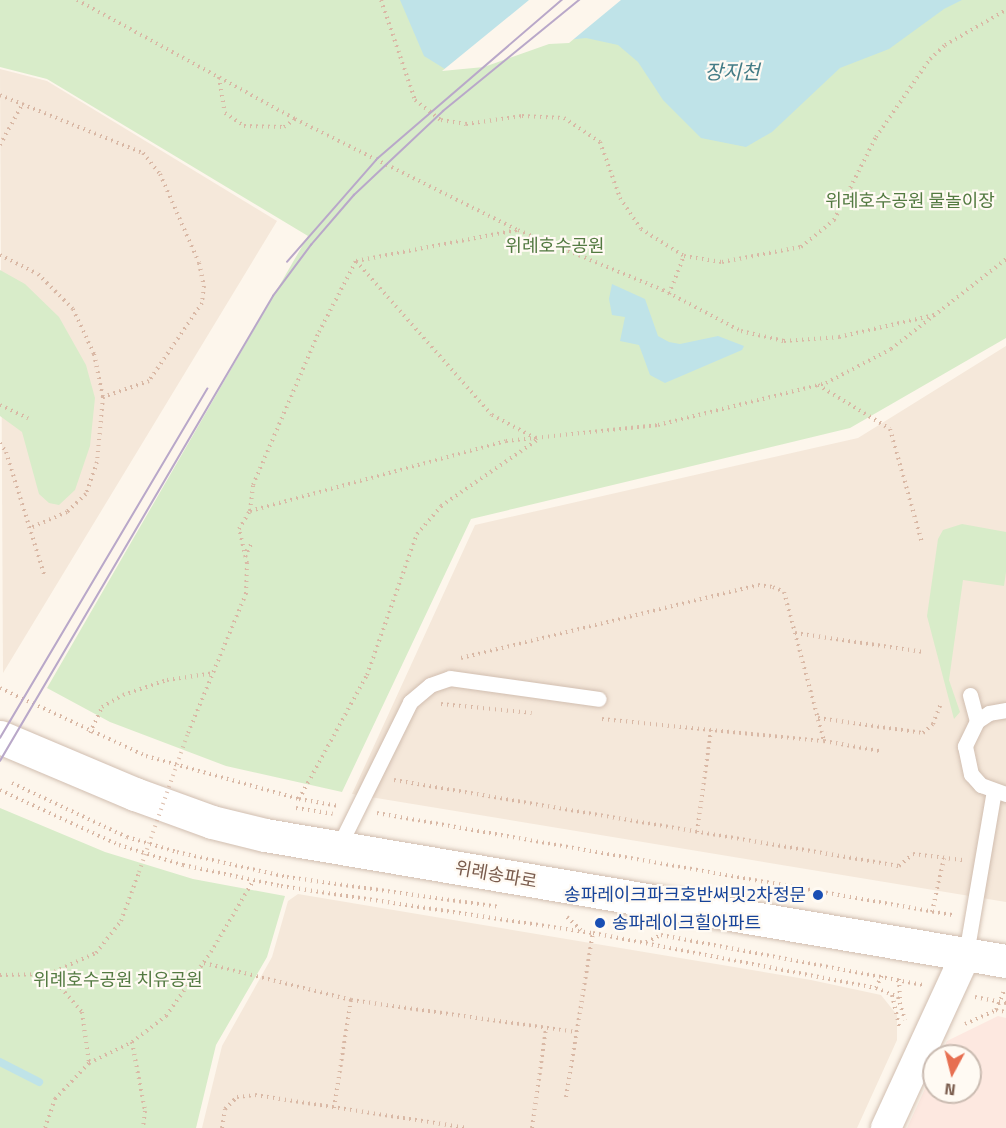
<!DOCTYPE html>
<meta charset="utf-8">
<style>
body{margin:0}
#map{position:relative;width:1006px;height:1128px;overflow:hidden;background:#fdf6ec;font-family:"Titillium Web","Noto Sans KR",sans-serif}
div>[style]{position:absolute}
.residential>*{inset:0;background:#f5e8da}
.commercial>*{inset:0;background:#fde8e0}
.green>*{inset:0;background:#d8ecc9}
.water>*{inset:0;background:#bfe3e8}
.pier>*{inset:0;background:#fdf6ec}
.stream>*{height:8px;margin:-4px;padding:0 4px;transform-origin:4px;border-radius:4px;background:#bfe3e8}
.path>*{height:4px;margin-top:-2px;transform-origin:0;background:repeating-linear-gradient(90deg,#d9b8a5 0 1.5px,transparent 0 6px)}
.roads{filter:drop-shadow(0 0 2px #d1beb0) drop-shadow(0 0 2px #d1beb0)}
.lane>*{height:15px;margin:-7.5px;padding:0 7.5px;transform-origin:7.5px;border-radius:7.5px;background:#fff}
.street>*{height:30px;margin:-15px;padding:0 15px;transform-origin:15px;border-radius:15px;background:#fff}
.secondary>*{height:33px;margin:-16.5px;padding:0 16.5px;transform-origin:16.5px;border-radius:16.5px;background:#fff}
.tram>*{height:1.5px;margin:-0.75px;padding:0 0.75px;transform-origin:0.75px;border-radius:0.75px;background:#b9a8c9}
.path-bridge>*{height:4px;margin-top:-2px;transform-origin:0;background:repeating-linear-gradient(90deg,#d9b8a5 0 1.5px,transparent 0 6px)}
.dots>*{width:16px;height:16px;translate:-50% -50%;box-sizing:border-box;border:3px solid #fffaf3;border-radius:50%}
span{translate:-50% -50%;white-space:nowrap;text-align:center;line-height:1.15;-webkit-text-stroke:4.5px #fffaf3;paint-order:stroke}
.park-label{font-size:18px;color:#537a41}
.street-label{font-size:18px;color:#7a5c4d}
.transit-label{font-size:18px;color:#164399}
.right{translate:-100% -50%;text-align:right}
.left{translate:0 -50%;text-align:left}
.water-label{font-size:20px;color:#437c86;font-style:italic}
.north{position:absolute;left:922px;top:1044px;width:60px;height:60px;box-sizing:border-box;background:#fffaf3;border:2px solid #cabbb1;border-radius:50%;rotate:187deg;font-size:16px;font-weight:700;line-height:24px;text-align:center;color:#7a5c4d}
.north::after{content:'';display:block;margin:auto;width:21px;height:27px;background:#e76f51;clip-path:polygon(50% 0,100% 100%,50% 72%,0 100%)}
</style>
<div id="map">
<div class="residential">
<i style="clip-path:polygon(0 69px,47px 81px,277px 221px,3px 673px)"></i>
<i style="clip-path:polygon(1006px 346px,1006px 902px,352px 794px,475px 525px,858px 438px)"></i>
<i style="clip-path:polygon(298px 894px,811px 980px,881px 995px,897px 1015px,897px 1040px,857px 1128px,202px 1128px,222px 1046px,272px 957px,288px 901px)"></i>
</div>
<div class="commercial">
<i style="clip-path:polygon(998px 1016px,1006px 1018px,1006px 1128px,907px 1128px,934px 1069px,934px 1092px,970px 1092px,970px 1056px,940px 1056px,947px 1041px)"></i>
</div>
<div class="green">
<i style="clip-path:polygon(0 0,1006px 0,1006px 338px,850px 428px,471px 519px,342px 792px,226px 766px,110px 722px,47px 688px,308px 236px,47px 79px,0 67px)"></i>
<i style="clip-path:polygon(0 270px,25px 284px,59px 317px,86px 365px,95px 398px,90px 446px,75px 490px,59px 505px,49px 503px,39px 494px,22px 432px,0 416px)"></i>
<i style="clip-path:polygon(962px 524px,1006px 532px,1006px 572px,1004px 586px,963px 580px,949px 680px,960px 712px,954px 719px,927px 616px,938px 539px,943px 530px)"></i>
<i style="clip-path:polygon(0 808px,105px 852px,193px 879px,285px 896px,267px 957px,216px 1045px,196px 1128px,0 1128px)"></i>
</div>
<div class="water">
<i style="clip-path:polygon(400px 0,962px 0,944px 9px,889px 49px,840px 68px,772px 132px,746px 147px,701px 138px,663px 100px,638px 62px,618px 45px,586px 38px,548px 42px,445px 69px,424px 56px)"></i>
<i style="clip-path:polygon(612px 284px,645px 299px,658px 336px,669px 342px,680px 344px,718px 336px,744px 346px,742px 350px,665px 383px,650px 375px,639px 345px,620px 341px,625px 317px,612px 315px,609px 299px)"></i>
</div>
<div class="pier">
<i style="clip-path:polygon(529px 0,621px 0,569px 43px,549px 44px,484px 67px,442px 71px)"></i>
</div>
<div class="stream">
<i style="left:0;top:1062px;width:44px;rotate:27.1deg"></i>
</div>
<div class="path">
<i style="left:77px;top:0;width:248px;rotate:28.6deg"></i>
<i style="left:295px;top:119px;width:249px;rotate:26.5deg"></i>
<i style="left:518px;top:230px;width:157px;rotate:22.5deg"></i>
<i style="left:663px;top:290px;width:88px;rotate:27.7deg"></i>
<i style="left:741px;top:331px;width:44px;rotate:13.1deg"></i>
<i style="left:784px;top:341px;width:55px;rotate:-4.2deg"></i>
<i style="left:839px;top:337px;width:98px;rotate:-13deg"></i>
<i style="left:381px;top:0;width:106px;rotate:71.2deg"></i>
<i style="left:415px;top:100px;width:33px;rotate:38deg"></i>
<i style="left:441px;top:120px;width:25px;rotate:9deg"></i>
<i style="left:466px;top:124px;width:57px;rotate:-8.1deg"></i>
<i style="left:522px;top:116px;width:42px;rotate:2.7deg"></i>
<i style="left:564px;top:118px;width:43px;rotate:33.7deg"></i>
<i style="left:600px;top:142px;width:59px;rotate:70.3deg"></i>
<i style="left:620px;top:198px;width:37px;rotate:56deg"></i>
<i style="left:641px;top:229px;width:51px;rotate:32.1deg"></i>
<i style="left:684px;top:256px;width:38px;rotate:9deg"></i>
<i style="left:722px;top:262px;width:80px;rotate:-10.8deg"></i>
<i style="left:801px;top:247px;width:43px;rotate:-39.3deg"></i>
<i style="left:834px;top:220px;width:93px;rotate:-63.2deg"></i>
<i style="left:876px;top:137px;width:95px;rotate:-55.3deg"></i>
<i style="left:930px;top:59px;width:21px;rotate:-43deg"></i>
<i style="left:945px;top:45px;width:70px;rotate:-29.8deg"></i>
<i style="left:219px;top:77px;width:36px;rotate:81deg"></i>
<i style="left:225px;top:113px;width:23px;rotate:34deg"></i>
<i style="left:244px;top:126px;width:40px;rotate:1.4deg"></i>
<i style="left:284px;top:127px;width:14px;rotate:-36deg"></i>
<i style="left:0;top:95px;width:154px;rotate:22.1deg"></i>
<i style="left:143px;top:153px;width:27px;rotate:51deg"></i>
<i style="left:160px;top:174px;width:97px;rotate:66.3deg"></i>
<i style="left:199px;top:263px;width:24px;rotate:78deg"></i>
<i style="left:204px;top:286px;width:17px;rotate:97deg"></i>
<i style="left:202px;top:303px;width:94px;rotate:124.2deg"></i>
<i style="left:149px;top:381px;width:49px;rotate:160.8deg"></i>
<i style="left:0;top:145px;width:48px;rotate:-61.3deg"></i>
<i style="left:0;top:255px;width:42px;rotate:26.6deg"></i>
<i style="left:38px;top:274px;width:49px;rotate:45deg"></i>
<i style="left:73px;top:309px;width:50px;rotate:65deg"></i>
<i style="left:94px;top:354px;width:44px;rotate:78.2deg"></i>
<i style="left:103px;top:397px;width:65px;rotate:95.3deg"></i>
<i style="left:97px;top:462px;width:34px;rotate:109deg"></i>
<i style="left:86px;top:494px;width:26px;rotate:137deg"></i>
<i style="left:67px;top:512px;width:40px;rotate:156.6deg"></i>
<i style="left:356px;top:261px;width:205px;rotate:48.6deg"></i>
<i style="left:492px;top:415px;width:51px;rotate:28.1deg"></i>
<i style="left:356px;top:261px;width:164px;rotate:-10.9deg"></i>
<i style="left:669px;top:294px;width:41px;rotate:-68.5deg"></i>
<i style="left:818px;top:385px;width:84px;rotate:31.4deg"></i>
<i style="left:890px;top:429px;width:118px;rotate:74.3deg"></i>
<i style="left:0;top:405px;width:31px;rotate:25deg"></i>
<i style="left:0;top:443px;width:11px;rotate:56deg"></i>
<i style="left:6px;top:452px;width:128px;rotate:72.7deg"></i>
<i style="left:250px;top:511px;width:265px;rotate:-15.3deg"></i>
<i style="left:506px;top:441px;width:153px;rotate:-6deg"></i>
<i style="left:658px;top:425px;width:173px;rotate:-14deg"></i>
<i style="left:826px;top:383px;width:73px;rotate:-27.6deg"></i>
<i style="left:891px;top:349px;width:146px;rotate:-38deg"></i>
<i style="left:245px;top:557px;width:14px;rotate:-65deg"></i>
<i style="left:795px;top:633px;width:130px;rotate:8.4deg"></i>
<i style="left:461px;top:658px;width:306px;rotate:-13.8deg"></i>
<i style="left:758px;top:585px;width:15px;rotate:8deg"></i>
<i style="left:773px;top:587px;width:12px;rotate:24deg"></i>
<i style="left:784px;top:592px;width:154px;rotate:75deg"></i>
<i style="left:0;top:688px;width:161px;rotate:25deg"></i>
<i style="left:146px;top:756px;width:159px;rotate:15.7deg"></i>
<i style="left:299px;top:799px;width:39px;rotate:10deg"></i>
<i style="left:441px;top:704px;width:91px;rotate:5.6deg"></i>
<i style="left:818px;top:718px;width:106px;rotate:8.1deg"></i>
<i style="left:923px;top:733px;width:13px;rotate:-42deg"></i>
<i style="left:933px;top:724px;width:22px;rotate:-69deg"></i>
<i style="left:602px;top:719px;width:223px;rotate:5.7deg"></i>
<i style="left:824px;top:741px;width:56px;rotate:10.3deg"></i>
<i style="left:90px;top:733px;width:29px;rotate:-65deg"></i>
<i style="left:102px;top:707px;width:24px;rotate:-30deg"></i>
<i style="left:123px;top:695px;width:46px;rotate:-18.8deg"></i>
<i style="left:167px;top:680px;width:48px;rotate:-8.5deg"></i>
<i style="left:188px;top:733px;width:151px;rotate:-67.4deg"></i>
<i style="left:246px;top:594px;width:31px;rotate:-88deg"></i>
<i style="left:247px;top:563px;width:35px;rotate:-103deg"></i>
<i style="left:239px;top:529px;width:21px;rotate:-59deg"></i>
<i style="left:250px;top:511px;width:26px;rotate:-83deg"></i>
<i style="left:253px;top:485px;width:167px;rotate:-66.7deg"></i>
<i style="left:319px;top:332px;width:80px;rotate:-62.5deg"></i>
<i style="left:394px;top:780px;width:512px;rotate:9.66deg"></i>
<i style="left:899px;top:866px;width:18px;rotate:-41deg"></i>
<i style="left:913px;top:854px;width:50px;rotate:6.8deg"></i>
<i style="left:12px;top:783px;width:127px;rotate:25.2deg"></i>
<i style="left:127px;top:837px;width:52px;rotate:16.7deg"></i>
<i style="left:177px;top:852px;width:113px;rotate:12.8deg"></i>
<i style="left:287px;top:877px;width:215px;rotate:8deg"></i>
<i style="left:0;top:790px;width:131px;rotate:24.8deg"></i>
<i style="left:119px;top:845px;width:67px;rotate:17.4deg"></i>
<i style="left:183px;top:865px;width:100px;rotate:12.1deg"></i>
<i style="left:281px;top:886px;width:316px;rotate:8.6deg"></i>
<i style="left:593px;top:933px;width:288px;rotate:11deg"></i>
<i style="left:876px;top:988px;width:24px;rotate:22deg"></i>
<i style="left:898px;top:997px;width:24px;rotate:73deg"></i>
<i style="left:299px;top:799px;width:141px;rotate:-61.3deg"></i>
<i style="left:367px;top:675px;width:150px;rotate:-70.5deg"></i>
<i style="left:417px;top:534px;width:37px;rotate:-49deg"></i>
<i style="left:441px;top:506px;width:116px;rotate:-34.5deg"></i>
<i style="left:296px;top:808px;width:37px;rotate:9deg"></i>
<i style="left:377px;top:813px;width:584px;rotate:10.06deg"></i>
<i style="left:697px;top:832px;width:103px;rotate:-82.2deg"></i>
<i style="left:932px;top:912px;width:55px;rotate:-77.5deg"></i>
<i style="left:567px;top:917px;width:19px;rotate:43deg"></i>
<i style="left:646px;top:942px;width:17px;rotate:-25deg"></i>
<i style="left:661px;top:935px;width:268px;rotate:10.8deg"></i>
<i style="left:204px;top:963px;width:152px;rotate:14.1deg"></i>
<i style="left:351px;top:1000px;width:228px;rotate:8.1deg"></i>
<i style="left:49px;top:974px;width:50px;rotate:49deg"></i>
<i style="left:82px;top:1012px;width:51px;rotate:82.2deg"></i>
<i style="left:0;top:975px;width:49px;rotate:-1.2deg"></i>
<i style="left:49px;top:974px;width:51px;rotate:-24.1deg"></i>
<i style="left:96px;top:953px;width:41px;rotate:-52deg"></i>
<i style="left:121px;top:921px;width:52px;rotate:-69.8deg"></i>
<i style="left:899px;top:979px;width:20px;rotate:87deg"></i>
<i style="left:876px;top:988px;width:14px;rotate:-65deg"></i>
<i style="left:892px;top:995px;width:35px;rotate:77deg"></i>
<i style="left:975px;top:997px;width:32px;rotate:11deg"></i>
<i style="left:996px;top:1010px;width:23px;rotate:-67deg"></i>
<i style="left:965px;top:1024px;width:34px;rotate:-24deg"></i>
<i style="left:996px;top:1010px;width:10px;rotate:11deg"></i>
<i style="left:132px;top:1042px;width:70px;rotate:79.3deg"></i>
<i style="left:145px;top:1111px;width:17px;rotate:97deg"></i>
<i style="left:566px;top:1097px;width:166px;rotate:-80.7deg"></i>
<i style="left:334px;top:1108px;width:109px;rotate:-81.1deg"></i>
<i style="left:45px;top:1128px;width:31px;rotate:-71deg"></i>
<i style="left:55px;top:1099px;width:50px;rotate:-46.6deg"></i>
<i style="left:89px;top:1063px;width:48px;rotate:-26deg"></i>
<i style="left:132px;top:1042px;width:43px;rotate:-37.4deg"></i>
<i style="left:166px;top:1016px;width:78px;rotate:-54.9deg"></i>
<i style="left:211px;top:952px;width:82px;rotate:-59.4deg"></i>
<i style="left:222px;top:1128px;width:19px;rotate:-81deg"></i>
<i style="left:225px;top:1109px;width:17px;rotate:-45deg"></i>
<i style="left:237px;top:1097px;width:18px;rotate:-6deg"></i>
<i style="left:255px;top:1095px;width:215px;rotate:8.8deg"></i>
<i style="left:532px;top:1128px;width:100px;rotate:-82deg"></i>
</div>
<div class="roads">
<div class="lane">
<i style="left:970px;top:695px;width:27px;rotate:75deg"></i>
<i style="left:1006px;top:710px;width:17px;rotate:170deg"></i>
<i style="left:989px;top:713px;width:14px;rotate:146deg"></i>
<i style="left:977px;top:721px;width:28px;rotate:116deg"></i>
<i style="left:965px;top:746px;width:29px;rotate:78deg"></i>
<i style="left:971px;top:774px;width:15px;rotate:48deg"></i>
<i style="left:981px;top:785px;width:27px;rotate:20deg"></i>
<i style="left:338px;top:848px;width:163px;rotate:-63.7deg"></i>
<i style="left:410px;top:702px;width:26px;rotate:-40deg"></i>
<i style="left:430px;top:685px;width:21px;rotate:-19deg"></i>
<i style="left:450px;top:678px;width:150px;rotate:8deg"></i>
<i style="left:966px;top:954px;width:165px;rotate:-80.3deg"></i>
</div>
<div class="street">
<i style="left:886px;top:1128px;width:192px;rotate:-65.3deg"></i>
</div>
<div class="secondary">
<i style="left:0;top:737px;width:147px;rotate:22.9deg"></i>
<i style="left:135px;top:794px;width:82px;rotate:20deg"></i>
<i style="left:212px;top:822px;width:55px;rotate:13.8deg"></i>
<i style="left:265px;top:835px;width:752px;rotate:9.65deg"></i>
</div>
</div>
<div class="tram">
<i style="left:287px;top:262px;width:138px;rotate:-48.8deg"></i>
<i style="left:378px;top:158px;width:243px;rotate:-40.7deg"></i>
<i style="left:0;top:738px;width:406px;rotate:-59.3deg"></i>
<i style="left:0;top:761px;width:539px;rotate:-59.58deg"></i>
<i style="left:273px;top:296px;width:64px;rotate:-53.3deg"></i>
<i style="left:311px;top:245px;width:66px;rotate:-49.3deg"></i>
<i style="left:354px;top:195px;width:122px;rotate:-43.3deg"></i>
<i style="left:443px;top:111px;width:176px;rotate:-39.2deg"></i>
</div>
<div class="path-bridge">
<i style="left:139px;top:872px;width:147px;rotate:-70.6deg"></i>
</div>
<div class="dots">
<i style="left:818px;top:895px;background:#1a4fb4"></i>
<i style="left:600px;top:923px;background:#1a4fb4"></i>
</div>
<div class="park-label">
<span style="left:910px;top:201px">위례호수공원 물놀이장</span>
<span style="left:555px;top:246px">위례호수공원</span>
<span style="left:118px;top:980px">위례호수공원 치유공원</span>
</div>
<div class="street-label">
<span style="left:496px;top:875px;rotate:10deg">위례송파로</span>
</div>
<div class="transit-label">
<span class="right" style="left:806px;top:895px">송파레이크파크호반써밋2차정문</span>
<span class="left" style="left:612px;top:923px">송파레이크힐아파트</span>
</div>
<div class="water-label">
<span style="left:732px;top:71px">장지천</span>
</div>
<div class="north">N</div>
</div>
